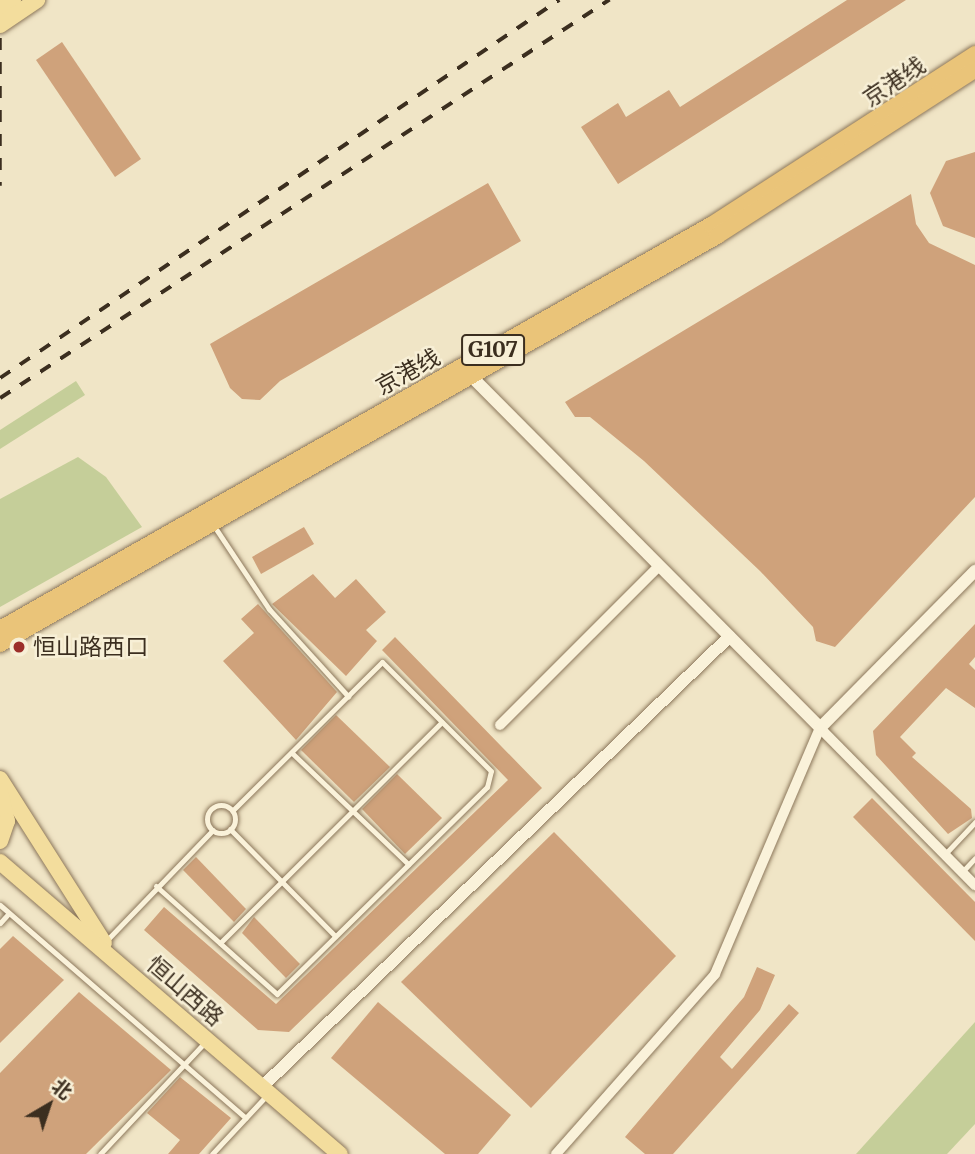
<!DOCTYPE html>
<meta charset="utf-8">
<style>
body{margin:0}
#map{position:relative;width:975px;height:1154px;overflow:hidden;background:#f0e5c6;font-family:Merriweather,"Noto Sans SC",serif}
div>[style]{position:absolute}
.green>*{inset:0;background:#c5ce99}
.building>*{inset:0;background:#cfa27b}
.roads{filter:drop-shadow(0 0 2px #8c775b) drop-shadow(0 0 2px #8c775b)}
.service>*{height:5px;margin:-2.5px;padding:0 2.5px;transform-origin:2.5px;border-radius:2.5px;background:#faf2da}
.service>.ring{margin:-2.5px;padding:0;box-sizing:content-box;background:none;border:5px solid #faf2da;border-radius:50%}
.minor>*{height:10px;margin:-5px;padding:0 5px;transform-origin:5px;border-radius:5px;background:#faf2da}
.tertiary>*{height:12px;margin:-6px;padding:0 6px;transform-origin:6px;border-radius:6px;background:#faf2da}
.primary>*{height:16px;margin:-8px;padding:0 8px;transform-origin:8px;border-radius:8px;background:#f3dd9d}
.trunk>*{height:16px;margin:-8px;padding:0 8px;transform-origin:8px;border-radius:8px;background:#eac479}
.rail>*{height:3.5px;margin-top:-1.75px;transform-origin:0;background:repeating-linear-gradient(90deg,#3b2e1f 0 12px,transparent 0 24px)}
.dots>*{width:19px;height:19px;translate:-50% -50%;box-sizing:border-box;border:4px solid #f7efd6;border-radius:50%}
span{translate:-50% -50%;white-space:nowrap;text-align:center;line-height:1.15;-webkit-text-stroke:5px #f7efd6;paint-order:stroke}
.shield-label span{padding:2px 5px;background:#f7efd6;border:2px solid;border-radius:5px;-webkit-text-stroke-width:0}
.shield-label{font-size:21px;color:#3b2e1f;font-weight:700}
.street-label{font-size:23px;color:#3b2e1f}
.poi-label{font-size:23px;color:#3b2e1f}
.left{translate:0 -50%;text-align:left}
.north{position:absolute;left:14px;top:1070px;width:70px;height:70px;-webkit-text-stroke:5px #f7efd6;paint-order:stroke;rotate:39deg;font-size:19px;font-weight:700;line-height:28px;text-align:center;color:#3b2e1f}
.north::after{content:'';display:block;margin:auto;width:24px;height:32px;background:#3b2e1f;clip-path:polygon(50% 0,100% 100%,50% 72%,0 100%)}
</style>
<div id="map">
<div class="green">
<i style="clip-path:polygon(76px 381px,85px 395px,0 449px,0 430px)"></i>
<i style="clip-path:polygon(78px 457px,106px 477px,142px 527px,0 607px,0 499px)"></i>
<i style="clip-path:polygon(975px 1022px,975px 1124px,947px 1154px,856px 1154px)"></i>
</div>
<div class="building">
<i style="clip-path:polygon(847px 0,906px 0,618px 184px,581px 127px,618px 103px,626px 117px,669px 90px,680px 107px)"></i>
<i style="clip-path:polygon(62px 42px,141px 159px,115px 177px,36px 60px)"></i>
<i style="clip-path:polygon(975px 152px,975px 238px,943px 226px,930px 193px,946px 161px)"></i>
<i style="clip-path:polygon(488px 183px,521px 241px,280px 381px,260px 400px,242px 399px,230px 388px,210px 344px)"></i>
<i style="clip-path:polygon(911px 194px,916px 224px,929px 243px,975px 265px,975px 497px,835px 647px,816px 641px,813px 627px,760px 571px,644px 461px,590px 417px,575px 417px,565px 402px)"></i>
<i style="clip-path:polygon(304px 527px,314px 544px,261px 574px,252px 557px)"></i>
<i style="clip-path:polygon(313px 574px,335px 598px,356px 579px,386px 612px,366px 630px,377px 641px,346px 676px,272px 604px)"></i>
<i style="clip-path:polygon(258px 604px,337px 692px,296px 740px,223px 661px,254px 633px,241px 619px)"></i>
<i style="clip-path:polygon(975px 624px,975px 657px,969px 664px,975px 670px,975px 708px,946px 688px,900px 737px,916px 753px,912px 757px,971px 809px,972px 818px,948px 834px,876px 755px,873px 731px)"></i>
<i style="clip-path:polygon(395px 637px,542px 788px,289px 1032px,258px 1030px,144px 930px,164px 907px,276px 1004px,508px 780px,382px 650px)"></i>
<i style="clip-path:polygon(336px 715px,390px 767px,354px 802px,301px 750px)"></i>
<i style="clip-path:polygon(397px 774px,442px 818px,405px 854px,362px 809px)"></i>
<i style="clip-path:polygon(872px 798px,975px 902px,975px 941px,853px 817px)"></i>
<i style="clip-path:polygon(554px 832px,676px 956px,531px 1108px,401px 982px)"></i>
<i style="clip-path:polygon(196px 857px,246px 909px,234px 922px,183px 870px)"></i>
<i style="clip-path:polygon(254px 917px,300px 964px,286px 978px,242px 933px)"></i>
<i style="clip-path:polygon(13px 936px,64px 980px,0 1043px,0 949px)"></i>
<i style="clip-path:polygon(757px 967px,775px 975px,760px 1010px,720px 1057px,732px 1069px,789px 1004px,799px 1013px,673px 1154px,645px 1154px,625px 1137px,744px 997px)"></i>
<i style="clip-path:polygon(79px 992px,171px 1070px,86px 1154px,0 1154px,0 1073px)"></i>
<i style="clip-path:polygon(378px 1002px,511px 1115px,478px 1154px,445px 1154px,331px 1058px)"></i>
<i style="clip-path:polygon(180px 1077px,231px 1118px,199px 1154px,168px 1154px,180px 1140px,147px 1113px)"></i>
</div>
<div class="roads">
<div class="service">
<i style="left:214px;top:526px;width:100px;rotate:56.5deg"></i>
<i style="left:269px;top:609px;width:118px;rotate:47.8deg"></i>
<i style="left:292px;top:753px;width:161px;rotate:43.7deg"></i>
<i class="ring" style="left:207px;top:805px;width:23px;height:23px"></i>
<i style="left:230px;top:829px;width:150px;rotate:45.5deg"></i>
<i style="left:945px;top:854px;width:44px;rotate:-46.8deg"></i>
<i style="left:962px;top:872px;width:19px;rotate:-47deg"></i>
<i style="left:156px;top:886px;width:162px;rotate:41.8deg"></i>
<i style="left:277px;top:994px;width:295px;rotate:-44.6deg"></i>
<i style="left:487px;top:787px;width:16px;rotate:-76deg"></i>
<i style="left:491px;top:771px;width:154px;rotate:-135deg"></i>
<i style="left:382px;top:662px;width:211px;rotate:135.2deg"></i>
<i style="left:0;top:905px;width:325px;rotate:40.9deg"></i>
<i style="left:0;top:923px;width:13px;rotate:-48deg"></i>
<i style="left:106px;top:941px;width:154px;rotate:-46.1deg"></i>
<i style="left:220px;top:943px;width:313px;rotate:-44.9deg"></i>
<i style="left:100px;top:1154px;width:154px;rotate:-46.8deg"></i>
<i style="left:212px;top:1154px;width:81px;rotate:-47deg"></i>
</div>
<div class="minor">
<i style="left:500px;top:725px;width:225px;rotate:-45deg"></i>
<i style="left:556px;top:1154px;width:240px;rotate:-48.5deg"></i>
<i style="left:715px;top:974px;width:267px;rotate:-66.9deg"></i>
<i style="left:820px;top:728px;width:221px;rotate:45.4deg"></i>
</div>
<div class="tertiary">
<i style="left:472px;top:377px;width:494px;rotate:45.2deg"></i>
<i style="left:820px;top:728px;width:221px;rotate:-45.4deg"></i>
<i style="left:262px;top:1087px;width:649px;rotate:-43.94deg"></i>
</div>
<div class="primary">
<i style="left:0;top:9px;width:16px;rotate:-35deg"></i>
<i style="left:0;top:25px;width:45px;rotate:-34deg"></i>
<i style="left:0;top:779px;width:194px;rotate:57.6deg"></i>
<i style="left:0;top:791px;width:31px;rotate:77deg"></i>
<i style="left:7px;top:821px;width:21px;rotate:109deg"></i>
<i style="left:0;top:862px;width:448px;rotate:40.7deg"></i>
</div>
<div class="trunk">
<i style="left:0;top:629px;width:818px;rotate:-29.61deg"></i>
<i style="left:711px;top:225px;width:315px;rotate:-32.9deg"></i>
<i style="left:0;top:644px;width:825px;rotate:-29.64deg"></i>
<i style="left:717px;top:236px;width:307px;rotate:-32.8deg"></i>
</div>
</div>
<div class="rail">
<i style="left:0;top:38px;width:148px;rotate:90deg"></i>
<i style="left:0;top:378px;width:675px;rotate:-34.07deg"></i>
<i style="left:0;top:398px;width:728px;rotate:-33.17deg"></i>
</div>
<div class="dots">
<i style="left:19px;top:647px;background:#9c2e29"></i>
</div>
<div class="shield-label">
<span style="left:493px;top:350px">G107</span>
</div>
<div class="street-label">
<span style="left:894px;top:82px;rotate:-34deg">京港线</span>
<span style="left:408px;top:372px;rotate:-29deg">京港线</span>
<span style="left:185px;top:991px;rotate:41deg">恒山西路</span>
</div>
<div class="poi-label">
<span class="left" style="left:33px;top:647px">恒山路西口</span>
</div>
<div class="north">北</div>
</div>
